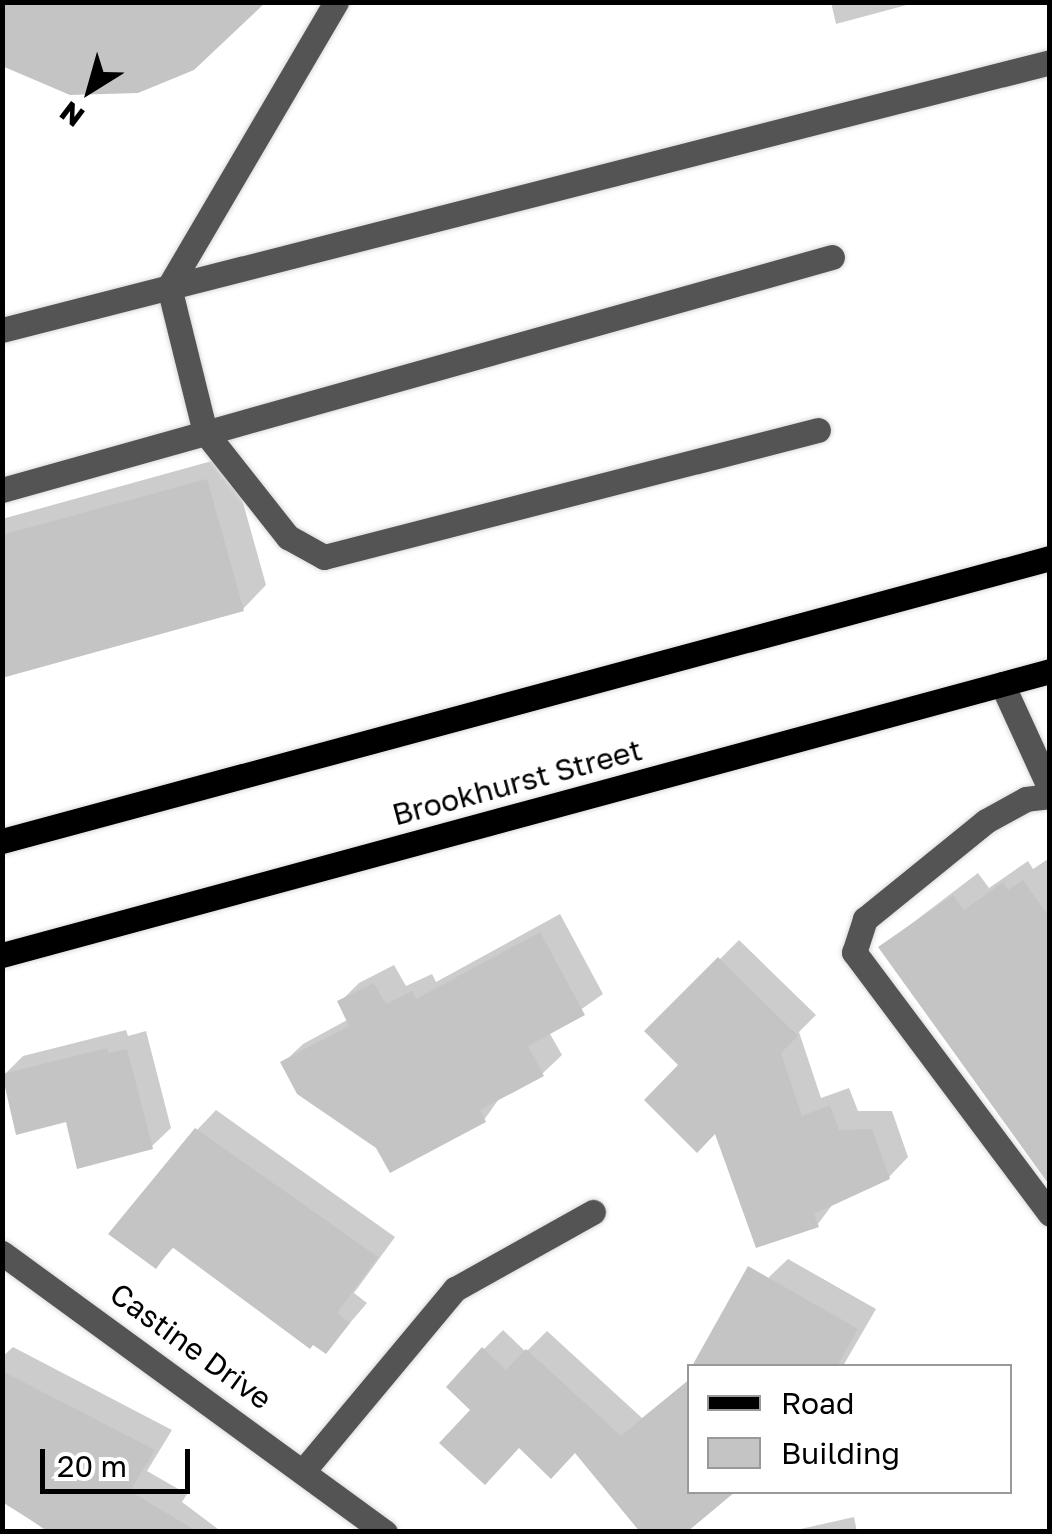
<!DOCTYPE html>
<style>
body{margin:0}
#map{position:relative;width:1052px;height:1534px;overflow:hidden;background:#fff;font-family:"Golos Text",sans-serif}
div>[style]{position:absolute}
.shadow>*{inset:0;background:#0003}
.building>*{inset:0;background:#c4c4c4}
.roads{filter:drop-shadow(0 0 2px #dbdbdb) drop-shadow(0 0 2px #dbdbdb)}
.minor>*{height:25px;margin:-12.5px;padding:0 12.5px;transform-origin:12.5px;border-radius:12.5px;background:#545454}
.major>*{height:25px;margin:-12.5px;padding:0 12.5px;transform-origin:12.5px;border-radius:12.5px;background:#000}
span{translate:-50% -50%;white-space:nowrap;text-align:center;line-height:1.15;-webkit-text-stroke:8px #fff;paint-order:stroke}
.street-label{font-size:30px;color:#000}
.frame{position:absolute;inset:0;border:5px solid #000;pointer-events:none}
.legend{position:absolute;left:687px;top:1364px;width:325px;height:130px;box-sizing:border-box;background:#fff;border:2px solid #999;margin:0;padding:12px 18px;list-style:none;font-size:30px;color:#000}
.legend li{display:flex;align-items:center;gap:20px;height:50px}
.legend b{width:50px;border:2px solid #999}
.north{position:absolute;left:40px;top:40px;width:100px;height:100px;-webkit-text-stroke:8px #fff;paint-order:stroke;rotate:217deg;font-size:28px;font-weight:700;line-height:40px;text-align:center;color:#000}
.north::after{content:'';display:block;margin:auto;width:35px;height:45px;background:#000;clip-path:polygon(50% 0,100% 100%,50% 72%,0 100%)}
.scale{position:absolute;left:40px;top:1449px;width:150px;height:45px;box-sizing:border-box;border:5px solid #000;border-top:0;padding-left:12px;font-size:30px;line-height:35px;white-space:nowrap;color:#000;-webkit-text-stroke:8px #fff;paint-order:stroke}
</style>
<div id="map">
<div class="shadow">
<i style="clip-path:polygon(831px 2px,918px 2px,836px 24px)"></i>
<i style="clip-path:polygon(230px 456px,266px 585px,243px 609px,2px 675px,2px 519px)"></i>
<i style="clip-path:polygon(1048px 859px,1050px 861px,1050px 1182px,881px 947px,978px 873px,989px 888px,1028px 861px,1033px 869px)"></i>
<i style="clip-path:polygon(560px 914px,603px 994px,549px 1032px,562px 1055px,542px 1074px,501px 1096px,484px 1120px,283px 1063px,303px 1044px,349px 1019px,340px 1002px,359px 983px,394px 965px,406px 986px,432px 974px,436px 982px)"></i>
<i style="clip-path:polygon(739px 940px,816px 1015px,799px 1032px,821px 1098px,849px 1088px,858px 1111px,892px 1111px,908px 1157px,889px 1177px,835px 1201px,818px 1224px,716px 1130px,682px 1065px,648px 1031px)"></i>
<i style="clip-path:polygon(126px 1030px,128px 1036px,146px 1031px,171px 1128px,151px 1147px,67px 1119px,4px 1075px,23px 1056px)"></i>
<i style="clip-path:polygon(216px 1110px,395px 1237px,354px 1293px,367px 1303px,326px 1351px,175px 1246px,156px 1266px,197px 1130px)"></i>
<i style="clip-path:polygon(788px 1259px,876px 1309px,843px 1366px,708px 1366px,782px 1314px,769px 1277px)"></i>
<i style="clip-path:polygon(503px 1330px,526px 1352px,547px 1331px,642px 1418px,690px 1379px,690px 1492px,731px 1492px,683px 1532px,576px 1450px,474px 1409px,484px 1349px)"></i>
<i style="clip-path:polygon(13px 1347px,172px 1430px,147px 1471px,187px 1494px,182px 1502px,222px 1532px,48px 1532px,2px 1500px,2px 1357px)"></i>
<i style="clip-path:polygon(854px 1517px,857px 1532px,787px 1532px)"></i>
</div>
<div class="building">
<i style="clip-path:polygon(2px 2px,266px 2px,194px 70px,138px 93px,70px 95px,2px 66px)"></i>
<i style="clip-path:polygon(207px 479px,244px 611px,2px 678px,2px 535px)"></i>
<i style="clip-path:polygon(1023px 880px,1050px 918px,1050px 1186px,878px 947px,953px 895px,964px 910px,1003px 882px,1008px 890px)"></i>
<i style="clip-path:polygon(540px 932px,585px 1015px,528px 1046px,544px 1076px,480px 1110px,486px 1122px,390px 1173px,376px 1148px,297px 1094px,280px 1062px,349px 1026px,337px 1001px,374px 983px,386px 1004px,412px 991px,416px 999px)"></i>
<i style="clip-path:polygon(718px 957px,798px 1036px,781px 1053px,802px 1116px,830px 1105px,839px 1130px,872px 1129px,890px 1179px,814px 1214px,819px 1227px,756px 1248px,715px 1134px,697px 1153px,644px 1100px,678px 1065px,644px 1031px)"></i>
<i style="clip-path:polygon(107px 1048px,109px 1053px,127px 1049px,153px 1149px,77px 1169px,66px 1122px,16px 1135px,2px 1074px)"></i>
<i style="clip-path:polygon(195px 1128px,378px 1257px,337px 1313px,350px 1323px,326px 1354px,313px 1345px,310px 1349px,172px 1247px,156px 1269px,108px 1234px)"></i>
<i style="clip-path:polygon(748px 1266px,858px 1329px,837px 1366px,692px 1366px)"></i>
<i style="clip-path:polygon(482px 1347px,506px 1370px,526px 1349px,621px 1436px,690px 1379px,690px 1492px,735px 1492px,687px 1532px,640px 1532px,575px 1453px,551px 1479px,519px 1448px,485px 1485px,439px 1443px,470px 1410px,446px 1387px)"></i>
<i style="clip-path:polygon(2px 1371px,155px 1450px,130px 1491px,198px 1532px,50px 1532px,2px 1502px)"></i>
</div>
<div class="roads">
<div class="minor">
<i style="left:336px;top:2px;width:330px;rotate:120.4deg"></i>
<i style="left:169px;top:287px;width:149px;rotate:76.1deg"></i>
<i style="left:205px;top:432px;width:134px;rotate:51.7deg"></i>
<i style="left:288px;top:537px;width:41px;rotate:29.1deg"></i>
<i style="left:324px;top:557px;width:510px;rotate:-14.42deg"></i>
<i style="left:2px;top:330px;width:1082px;rotate:-14.34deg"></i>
<i style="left:2px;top:490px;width:862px;rotate:-15.68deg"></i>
<i style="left:1002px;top:684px;width:115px;rotate:65.4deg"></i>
<i style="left:1050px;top:796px;width:24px;rotate:173deg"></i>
<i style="left:1026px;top:799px;width:46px;rotate:151.2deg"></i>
<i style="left:986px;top:821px;width:156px;rotate:141deg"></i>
<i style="left:865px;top:919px;width:35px;rotate:108deg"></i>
<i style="left:854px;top:952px;width:327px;rotate:53.2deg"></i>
<i style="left:2px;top:1253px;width:474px;rotate:36.1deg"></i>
<i style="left:304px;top:1470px;width:236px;rotate:-50.2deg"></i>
<i style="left:455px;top:1289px;width:158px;rotate:-29.2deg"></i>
</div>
<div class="major">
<i style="left:2px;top:841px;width:1086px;rotate:-15.11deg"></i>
<i style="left:2px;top:955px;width:1086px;rotate:-15.16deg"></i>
</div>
</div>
<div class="street-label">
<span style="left:517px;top:782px;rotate:-15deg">Brookhurst Street</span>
<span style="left:191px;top:1346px;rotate:36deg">Castine Drive</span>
</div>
<div class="frame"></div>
<ul class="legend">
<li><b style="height:12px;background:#000"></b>Road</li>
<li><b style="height:28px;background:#c4c4c4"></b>Building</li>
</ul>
<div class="north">N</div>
<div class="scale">20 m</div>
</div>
